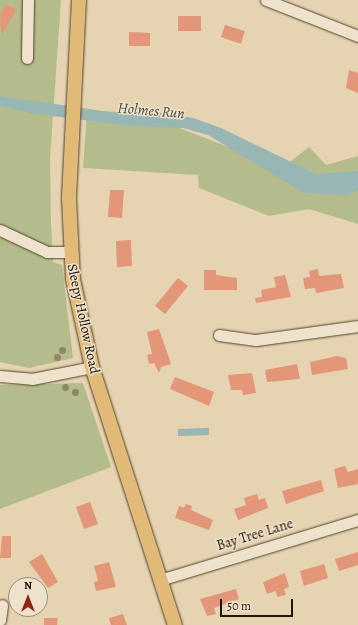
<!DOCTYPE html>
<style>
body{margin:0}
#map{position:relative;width:358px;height:625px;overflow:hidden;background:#e5d3b1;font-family:Alegreya,serif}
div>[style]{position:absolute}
.green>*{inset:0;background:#b5bc8c}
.water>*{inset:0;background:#98b6b3}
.building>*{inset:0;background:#e39778}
.roads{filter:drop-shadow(0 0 1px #53422e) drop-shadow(0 0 1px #53422e)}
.minor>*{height:11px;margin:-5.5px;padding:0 5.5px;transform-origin:5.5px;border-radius:5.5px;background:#eee2cc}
.major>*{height:14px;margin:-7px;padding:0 7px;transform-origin:7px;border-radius:7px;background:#e2ba78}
.trees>*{width:7px;height:7px;margin:-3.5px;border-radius:50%;background:#928567}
span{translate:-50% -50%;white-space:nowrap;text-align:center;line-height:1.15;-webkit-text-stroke:3px #eee2cc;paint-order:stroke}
.street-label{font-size:14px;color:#221202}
.water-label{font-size:15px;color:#4b4b40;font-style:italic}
.north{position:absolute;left:8px;top:577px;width:40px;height:40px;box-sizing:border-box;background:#eee2cc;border:1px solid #9c8f7b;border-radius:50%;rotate:0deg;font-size:11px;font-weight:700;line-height:16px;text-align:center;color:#221202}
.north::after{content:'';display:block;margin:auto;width:14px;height:18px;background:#8f2418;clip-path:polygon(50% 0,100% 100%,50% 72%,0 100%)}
.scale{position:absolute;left:220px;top:599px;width:73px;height:18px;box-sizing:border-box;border:2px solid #221202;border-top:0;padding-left:5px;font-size:12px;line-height:14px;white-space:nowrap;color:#221202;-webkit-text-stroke:3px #eee2cc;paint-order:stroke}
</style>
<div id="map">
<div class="green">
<i style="clip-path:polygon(0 0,61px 0,50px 159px,51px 223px,53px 262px,62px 265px,73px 358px,29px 368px,0 362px)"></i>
<i style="clip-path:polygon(87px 111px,165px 113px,164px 122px,282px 168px,309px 147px,326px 165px,358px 156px,358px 224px,309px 209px,269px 216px,199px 188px,198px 175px,83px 168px)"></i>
<i style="clip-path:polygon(83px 383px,111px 467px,0 509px,0 385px)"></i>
</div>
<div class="water">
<i style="clip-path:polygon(0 96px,116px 113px,165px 113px,193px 118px,221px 128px,316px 174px,358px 171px,358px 190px,348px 195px,304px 193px,208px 135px,183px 128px,121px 125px,30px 113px,0 106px)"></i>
<i style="clip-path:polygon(209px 428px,209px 435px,178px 436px,178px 429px)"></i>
</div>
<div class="building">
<i style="clip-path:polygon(6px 4px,16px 10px,2px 35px,0 15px)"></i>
<i style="clip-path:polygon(178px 16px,201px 16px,201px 31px,178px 31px)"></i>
<i style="clip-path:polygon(225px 25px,245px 31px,241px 44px,221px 37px)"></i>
<i style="clip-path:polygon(129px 32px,150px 33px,150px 46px,129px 46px)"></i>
<i style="clip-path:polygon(349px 70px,358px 73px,358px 93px,346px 88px)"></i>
<i style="clip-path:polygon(110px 190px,124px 190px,122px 218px,108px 217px)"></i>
<i style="clip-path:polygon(131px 240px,132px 266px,117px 267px,116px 241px)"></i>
<i style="clip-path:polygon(318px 269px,319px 276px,341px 274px,344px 288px,316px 293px,315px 288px,305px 289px,303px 278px,310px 277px,309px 271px)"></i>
<i style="clip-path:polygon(204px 270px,216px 270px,216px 275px,237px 278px,237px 290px,204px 290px)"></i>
<i style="clip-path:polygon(285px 275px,291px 297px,256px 303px,255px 298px,262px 297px,261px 290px,276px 287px,274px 277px)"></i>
<i style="clip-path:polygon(178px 278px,188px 286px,165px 314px,155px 306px)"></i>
<i style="clip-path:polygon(159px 329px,171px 364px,161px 367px,159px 373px,154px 363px,149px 364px,147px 355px,152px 354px,147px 332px)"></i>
<i style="clip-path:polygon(337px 356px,346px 358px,348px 369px,312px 375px,310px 362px)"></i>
<i style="clip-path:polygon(297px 364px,300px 379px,267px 382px,265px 370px)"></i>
<i style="clip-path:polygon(252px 373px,256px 393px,243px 395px,242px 390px,231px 390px,228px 375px)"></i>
<i style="clip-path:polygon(175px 377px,214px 392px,209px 406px,170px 389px)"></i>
<i style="clip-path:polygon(345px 466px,348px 472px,358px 469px,358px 484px,338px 488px,334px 469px)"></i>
<i style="clip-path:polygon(321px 480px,324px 491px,286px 504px,282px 491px)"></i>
<i style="clip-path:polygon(257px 494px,259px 500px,265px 498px,268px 508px,238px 520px,234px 509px,246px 505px,244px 498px)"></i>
<i style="clip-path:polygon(90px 502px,98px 524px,84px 529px,76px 507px)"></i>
<i style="clip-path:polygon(186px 504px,192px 506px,191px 510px,213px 520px,209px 530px,175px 518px,179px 506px,184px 508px)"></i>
<i style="clip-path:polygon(2px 536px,11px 536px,11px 558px,0 558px)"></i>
<i style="clip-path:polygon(358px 552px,358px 565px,339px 571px,335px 559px)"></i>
<i style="clip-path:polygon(42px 554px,58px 582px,48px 588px,29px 562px)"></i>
<i style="clip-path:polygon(109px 562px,116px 587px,96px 591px,94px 582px,98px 581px,94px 566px)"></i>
<i style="clip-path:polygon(324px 564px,328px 578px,304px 586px,300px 571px)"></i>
<i style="clip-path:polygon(285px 573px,289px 587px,284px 589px,286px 595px,277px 597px,276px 591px,267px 594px,263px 582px)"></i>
<i style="clip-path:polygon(236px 589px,239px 599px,214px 608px,216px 614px,207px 616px,200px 599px)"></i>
<i style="clip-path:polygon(123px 614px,127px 625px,111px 625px,109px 618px)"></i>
<i style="clip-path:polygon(44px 618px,58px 618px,57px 625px,44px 625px)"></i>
</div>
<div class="roads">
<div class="minor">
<i style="left:266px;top:0;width:99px;rotate:21.4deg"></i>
<i style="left:27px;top:58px;width:58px;rotate:-89deg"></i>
<i style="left:0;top:230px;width:52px;rotate:25.1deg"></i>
<i style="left:47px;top:252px;width:23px"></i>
<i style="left:219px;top:335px;width:37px;rotate:8deg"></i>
<i style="left:256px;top:340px;width:103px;rotate:-7.8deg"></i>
<i style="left:0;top:376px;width:32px;rotate:5deg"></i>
<i style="left:32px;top:379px;width:61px;rotate:-11.3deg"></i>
<i style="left:160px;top:580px;width:207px;rotate:-16.9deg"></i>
<i style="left:0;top:620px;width:15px;rotate:-82deg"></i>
</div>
<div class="major">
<i style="left:79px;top:0;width:198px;rotate:92.9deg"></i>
<i style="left:69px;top:198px;width:81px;rotate:87.2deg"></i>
<i style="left:73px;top:279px;width:90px;rotate:77.8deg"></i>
<i style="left:92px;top:367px;width:271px;rotate:72.2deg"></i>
</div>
</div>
<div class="trees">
<i style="left:62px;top:350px"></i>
<i style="left:57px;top:357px"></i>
<i style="left:65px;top:387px"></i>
<i style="left:75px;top:392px"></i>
</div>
<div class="street-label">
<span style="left:83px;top:319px;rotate:78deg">Sleepy Hollow Road</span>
<span style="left:255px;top:535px;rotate:-17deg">Bay Tree Lane</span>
</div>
<div class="water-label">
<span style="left:151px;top:111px;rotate:5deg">Holmes Run</span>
</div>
<div class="north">N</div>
<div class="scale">50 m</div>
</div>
